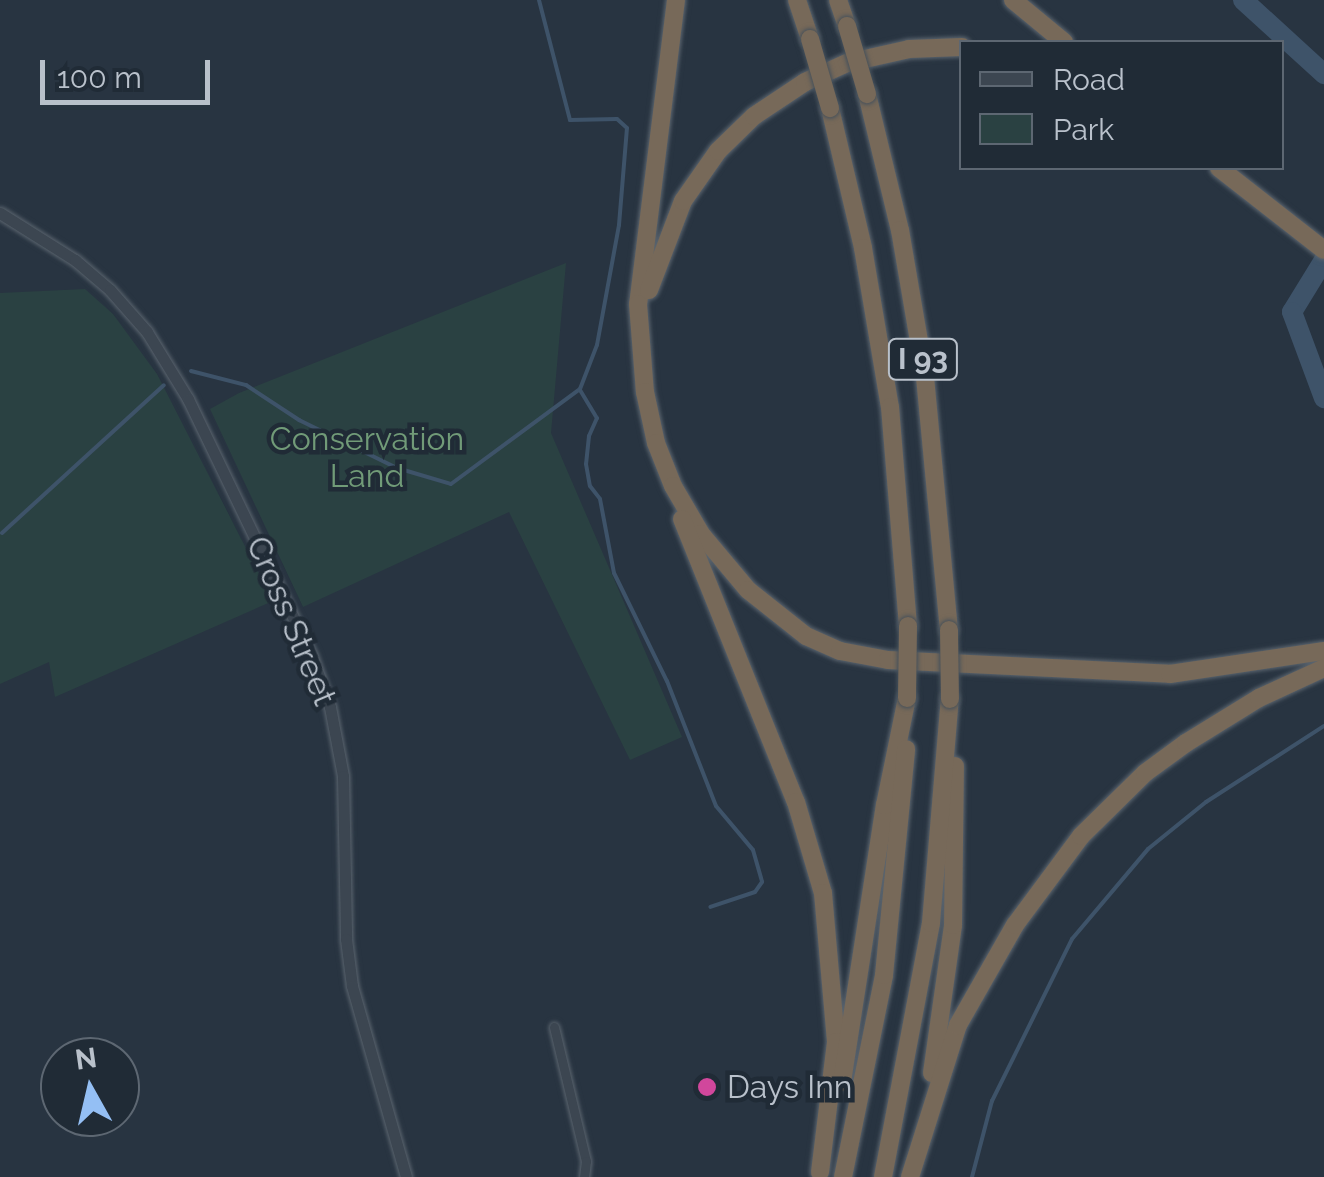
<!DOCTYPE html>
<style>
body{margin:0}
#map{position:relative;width:1324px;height:1177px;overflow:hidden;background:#283441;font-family:Raleway,sans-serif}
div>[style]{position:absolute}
.green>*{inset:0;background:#2a4142}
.stream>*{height:4px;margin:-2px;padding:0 2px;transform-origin:2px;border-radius:2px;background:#3e5369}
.river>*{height:20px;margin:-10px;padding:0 10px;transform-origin:10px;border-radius:10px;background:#3e5369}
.roads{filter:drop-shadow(0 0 2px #5a646e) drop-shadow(0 0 2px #5a646e)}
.minor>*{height:9px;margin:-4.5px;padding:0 4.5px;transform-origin:4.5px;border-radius:4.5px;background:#3c4651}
.tertiary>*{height:11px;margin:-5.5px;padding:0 5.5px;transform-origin:5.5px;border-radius:5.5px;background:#3c4651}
.motorway>*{height:18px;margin:-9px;padding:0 9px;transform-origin:9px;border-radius:9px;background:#776959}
.bridges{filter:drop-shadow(0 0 2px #46515b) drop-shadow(0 0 2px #46515b)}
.motorway-bridge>*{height:18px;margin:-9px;padding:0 9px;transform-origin:9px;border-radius:9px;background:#776959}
.dots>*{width:28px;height:28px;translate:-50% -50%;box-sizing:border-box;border:5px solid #202b36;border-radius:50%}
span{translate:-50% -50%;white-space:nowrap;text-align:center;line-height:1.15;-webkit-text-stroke:9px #202b36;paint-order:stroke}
.shield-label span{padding:2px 8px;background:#202b36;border:2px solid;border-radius:8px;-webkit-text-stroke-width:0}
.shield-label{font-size:30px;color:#b9c1cb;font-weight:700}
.park-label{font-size:32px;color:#719b78}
.street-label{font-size:32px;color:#b9c1cb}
.poi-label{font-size:32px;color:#b9c1cb}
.left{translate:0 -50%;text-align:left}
.legend{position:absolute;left:959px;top:40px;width:325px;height:130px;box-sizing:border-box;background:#202b36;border:2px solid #5d6772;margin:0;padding:12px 18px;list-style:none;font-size:30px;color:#b9c1cb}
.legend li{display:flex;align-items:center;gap:20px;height:50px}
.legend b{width:50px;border:2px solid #5d6772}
.north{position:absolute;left:40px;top:1037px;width:100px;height:100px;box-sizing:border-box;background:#202b36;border:2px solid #5d6772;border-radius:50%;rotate:352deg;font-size:28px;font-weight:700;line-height:40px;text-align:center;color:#b9c1cb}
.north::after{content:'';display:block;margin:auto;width:35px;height:45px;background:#94bff4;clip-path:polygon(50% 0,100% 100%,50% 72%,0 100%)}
.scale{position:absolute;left:40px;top:60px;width:170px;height:45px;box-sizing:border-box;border:5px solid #b9c1cb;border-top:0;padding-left:12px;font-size:30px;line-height:35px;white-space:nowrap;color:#b9c1cb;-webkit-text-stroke:8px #202b36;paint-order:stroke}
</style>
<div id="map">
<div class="green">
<i style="clip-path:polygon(566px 263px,551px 433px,682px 737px,630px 760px,509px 512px,303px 607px,210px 409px,239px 393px)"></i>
<i style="clip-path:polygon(85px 289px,113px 314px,157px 374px,273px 601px,55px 697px,49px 662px,0 684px,0 293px)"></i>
</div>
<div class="stream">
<i style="left:191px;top:371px;width:57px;rotate:14.3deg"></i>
<i style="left:246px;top:385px;width:64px;rotate:33.4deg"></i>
<i style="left:299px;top:420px;width:109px;rotate:26.1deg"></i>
<i style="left:397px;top:468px;width:56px;rotate:16.5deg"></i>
<i style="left:451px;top:484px;width:160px;rotate:-36.4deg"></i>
<i style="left:580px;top:389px;width:47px;rotate:-68.9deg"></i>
<i style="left:597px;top:345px;width:122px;rotate:-79.6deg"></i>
<i style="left:619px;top:225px;width:97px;rotate:-85.3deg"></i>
<i style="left:627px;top:128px;width:13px;rotate:-138deg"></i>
<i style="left:617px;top:119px;width:47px;rotate:178.8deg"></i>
<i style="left:570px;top:120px;width:124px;rotate:-104.5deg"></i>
<i style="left:580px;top:390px;width:33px;rotate:59deg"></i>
<i style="left:597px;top:418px;width:20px;rotate:114deg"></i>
<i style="left:589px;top:436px;width:28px;rotate:96deg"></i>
<i style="left:586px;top:464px;width:22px;rotate:80deg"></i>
<i style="left:590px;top:486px;width:16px;rotate:52deg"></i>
<i style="left:600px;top:499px;width:75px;rotate:79.3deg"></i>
<i style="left:614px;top:573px;width:120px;rotate:63.9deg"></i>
<i style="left:667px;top:681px;width:134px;rotate:68.6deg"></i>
<i style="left:716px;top:806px;width:57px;rotate:49.9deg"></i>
<i style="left:753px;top:850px;width:33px;rotate:74deg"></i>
<i style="left:762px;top:882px;width:12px;rotate:125deg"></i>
<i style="left:755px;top:892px;width:47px;rotate:161.6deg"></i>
<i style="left:2px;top:533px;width:219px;rotate:-42.4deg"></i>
<i style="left:972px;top:1177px;width:79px;rotate:-75.3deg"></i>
<i style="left:992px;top:1101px;width:181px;rotate:-63.7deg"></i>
<i style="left:1072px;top:939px;width:118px;rotate:-49.8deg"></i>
<i style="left:1148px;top:849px;width:75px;rotate:-39deg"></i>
<i style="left:1206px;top:802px;width:140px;rotate:-32.8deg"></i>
</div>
<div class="river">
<i style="left:1243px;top:0;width:110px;rotate:42.4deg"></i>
<i style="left:1324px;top:260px;width:61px;rotate:121.6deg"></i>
<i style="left:1292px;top:312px;width:92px;rotate:69.6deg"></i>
</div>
<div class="roads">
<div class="minor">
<i style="left:554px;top:1027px;width:138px;rotate:76.6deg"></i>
<i style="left:586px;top:1161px;width:16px;rotate:97deg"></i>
</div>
<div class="tertiary">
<i style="left:0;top:213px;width:89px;rotate:32.1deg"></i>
<i style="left:75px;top:260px;width:46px;rotate:40.6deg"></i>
<i style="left:110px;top:290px;width:56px;rotate:48.6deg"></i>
<i style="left:147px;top:332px;width:79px;rotate:58.5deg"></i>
<i style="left:188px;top:399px;width:286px;rotate:64.3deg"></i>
<i style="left:312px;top:657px;width:53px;rotate:70.2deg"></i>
<i style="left:330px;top:707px;width:70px;rotate:79.3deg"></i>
<i style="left:343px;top:776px;width:163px;rotate:88.9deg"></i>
<i style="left:346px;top:939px;width:47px;rotate:82.7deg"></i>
<i style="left:352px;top:986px;width:198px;rotate:74.2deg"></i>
</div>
<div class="motorway">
<i style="left:676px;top:0;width:306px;rotate:97.1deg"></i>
<i style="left:638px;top:304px;width:88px;rotate:85.5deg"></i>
<i style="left:645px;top:392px;width:52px;rotate:77.8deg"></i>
<i style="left:656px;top:443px;width:46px;rotate:68.4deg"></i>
<i style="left:673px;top:486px;width:56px;rotate:59.7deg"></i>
<i style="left:701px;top:534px;width:73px;rotate:50deg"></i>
<i style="left:748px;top:590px;width:74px;rotate:38.4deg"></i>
<i style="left:806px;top:636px;width:37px;rotate:24deg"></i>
<i style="left:840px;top:651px;width:49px;rotate:10.6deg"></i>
<i style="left:888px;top:660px;width:282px;rotate:2.8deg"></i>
<i style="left:1170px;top:674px;width:156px;rotate:-8.5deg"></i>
<i style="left:797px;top:0;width:41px;rotate:71.6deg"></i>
<i style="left:838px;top:0;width:28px;rotate:71deg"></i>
<i style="left:1013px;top:0;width:66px;rotate:39.5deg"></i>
<i style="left:867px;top:94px;width:140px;rotate:76.4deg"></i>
<i style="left:900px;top:230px;width:149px;rotate:80.3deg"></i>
<i style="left:925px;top:377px;width:254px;rotate:84.6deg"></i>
<i style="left:830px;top:108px;width:144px;rotate:76.7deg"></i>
<i style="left:863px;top:248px;width:161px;rotate:80.4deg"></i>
<i style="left:890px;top:407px;width:220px;rotate:85.3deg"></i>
<i style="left:1219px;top:168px;width:133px;rotate:38deg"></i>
<i style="left:649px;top:290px;width:95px;rotate:-69.1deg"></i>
<i style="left:683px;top:201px;width:61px;rotate:-55deg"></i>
<i style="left:718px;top:151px;width:50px;rotate:-44.2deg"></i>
<i style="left:754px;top:116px;width:61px;rotate:-33.7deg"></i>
<i style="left:805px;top:82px;width:46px;rotate:-24.3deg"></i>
<i style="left:847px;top:63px;width:64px;rotate:-12.7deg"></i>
<i style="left:909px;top:49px;width:53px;rotate:-2.2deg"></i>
<i style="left:682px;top:519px;width:305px;rotate:68.1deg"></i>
<i style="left:796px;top:802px;width:95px;rotate:73.5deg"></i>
<i style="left:823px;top:893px;width:150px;rotate:85deg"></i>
<i style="left:836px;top:1042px;width:131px;rotate:97deg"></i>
<i style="left:932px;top:1073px;width:149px;rotate:-81.9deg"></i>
<i style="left:953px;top:925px;width:159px;rotate:-89.3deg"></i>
<i style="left:842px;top:1082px;width:280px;rotate:-81.2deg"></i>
<i style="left:885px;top:805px;width:109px;rotate:-78.4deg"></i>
<i style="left:843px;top:1177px;width:206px;rotate:-78.5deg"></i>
<i style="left:884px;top:975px;width:227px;rotate:-84.4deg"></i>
<i style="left:883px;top:1177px;width:258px;rotate:-79.3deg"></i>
<i style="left:931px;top:923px;width:225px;rotate:-85.2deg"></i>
<i style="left:910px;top:1177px;width:159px;rotate:-72.5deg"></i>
<i style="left:958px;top:1025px;width:115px;rotate:-60.3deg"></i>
<i style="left:1015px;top:925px;width:111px;rotate:-53.4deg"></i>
<i style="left:1081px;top:836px;width:90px;rotate:-44.5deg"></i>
<i style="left:1145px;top:773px;width:51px;rotate:-36.2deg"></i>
<i style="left:1186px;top:743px;width:86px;rotate:-31.7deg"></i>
<i style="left:1259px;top:698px;width:72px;rotate:-24.8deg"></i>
</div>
</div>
<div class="bridges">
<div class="motorway-bridge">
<i style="left:847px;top:26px;width:71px;rotate:73.6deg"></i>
<i style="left:810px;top:39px;width:72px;rotate:73.8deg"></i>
<i style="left:949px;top:630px;width:69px;rotate:89.2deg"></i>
<i style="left:907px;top:698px;width:72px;rotate:-89.2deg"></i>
</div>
</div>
<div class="dots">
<i style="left:707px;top:1087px;background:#d1479c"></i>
</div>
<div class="shield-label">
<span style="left:923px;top:359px">I 93</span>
</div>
<div class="park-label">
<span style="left:367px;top:458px">Conservation<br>Land</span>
</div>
<div class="street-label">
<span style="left:291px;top:621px;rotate:67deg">Cross Street</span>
</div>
<div class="poi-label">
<span class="left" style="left:727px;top:1087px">Days Inn</span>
</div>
<ul class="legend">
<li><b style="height:12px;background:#3c4651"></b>Road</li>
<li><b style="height:28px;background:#2a4142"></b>Park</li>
</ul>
<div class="north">N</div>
<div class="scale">100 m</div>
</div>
